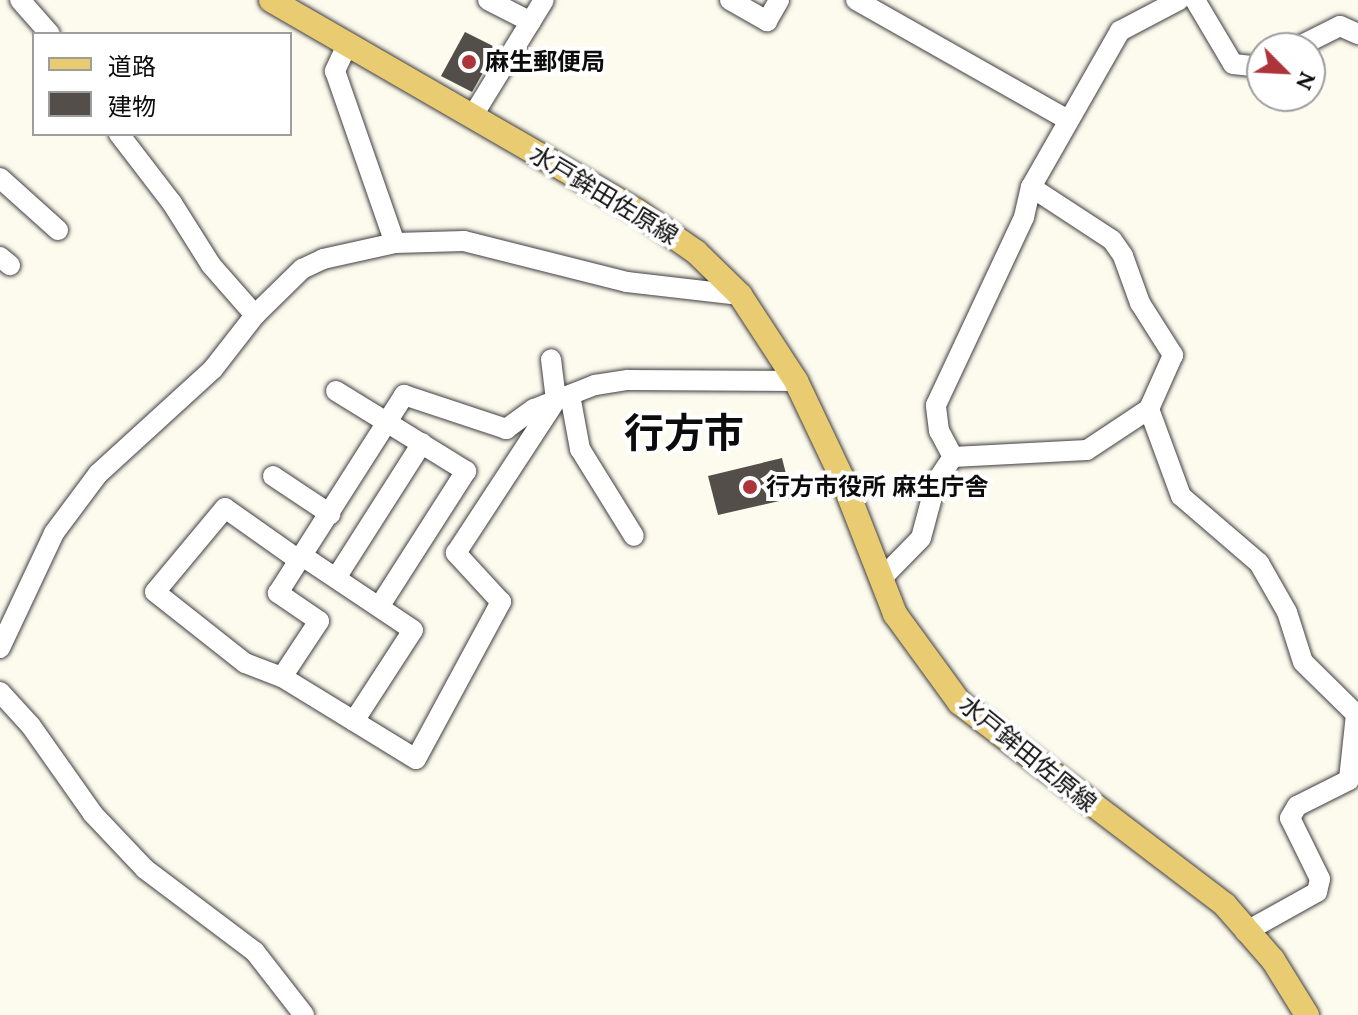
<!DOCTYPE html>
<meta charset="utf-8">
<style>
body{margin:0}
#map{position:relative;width:1358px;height:1015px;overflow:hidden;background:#fdfaee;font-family:Lora,"Noto Sans JP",serif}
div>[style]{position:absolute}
.building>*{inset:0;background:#544e4a}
.roads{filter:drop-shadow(0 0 2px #3f3f3f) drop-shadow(0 0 2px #3f3f3f)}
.minor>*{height:20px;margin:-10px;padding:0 10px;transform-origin:10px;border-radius:10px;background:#fff}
.major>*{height:24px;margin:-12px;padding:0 12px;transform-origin:12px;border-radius:12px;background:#e9cb71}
.dots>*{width:22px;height:22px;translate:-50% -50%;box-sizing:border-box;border:4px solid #fff;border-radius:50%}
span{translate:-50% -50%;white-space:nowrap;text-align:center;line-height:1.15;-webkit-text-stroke:8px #fff;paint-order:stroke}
.poi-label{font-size:24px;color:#0c0c0c;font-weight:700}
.left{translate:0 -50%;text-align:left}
.street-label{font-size:24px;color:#0c0c0c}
.town-label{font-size:40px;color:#0c0c0c;font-weight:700}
.legend{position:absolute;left:32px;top:32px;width:260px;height:104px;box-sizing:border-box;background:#fff;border:2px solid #9e9e9e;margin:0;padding:10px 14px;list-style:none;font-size:24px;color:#0c0c0c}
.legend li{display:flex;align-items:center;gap:16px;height:40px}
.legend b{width:40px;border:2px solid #9e9e9e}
.north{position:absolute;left:1246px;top:32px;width:80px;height:80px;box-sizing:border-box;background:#fff;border:2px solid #9e9e9e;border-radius:50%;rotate:114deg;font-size:22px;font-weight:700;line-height:32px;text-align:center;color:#0c0c0c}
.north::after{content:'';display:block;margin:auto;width:28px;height:36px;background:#ad343b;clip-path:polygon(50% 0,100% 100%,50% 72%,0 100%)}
</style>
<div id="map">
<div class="building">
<i style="clip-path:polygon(465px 32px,497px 48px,472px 92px,441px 76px)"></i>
<i style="clip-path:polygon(782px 458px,792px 498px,718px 515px,708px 476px)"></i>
</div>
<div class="roads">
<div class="minor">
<i style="left:20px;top:0;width:45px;rotate:48.6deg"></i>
<i style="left:488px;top:0;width:48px;rotate:27.1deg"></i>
<i style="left:730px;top:0;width:43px;rotate:29.6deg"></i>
<i style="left:767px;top:21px;width:24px;rotate:-60deg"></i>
<i style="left:856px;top:0;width:241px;rotate:29.5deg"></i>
<i style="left:1195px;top:0;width:74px;rotate:59.3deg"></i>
<i style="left:1233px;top:64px;width:29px;rotate:6deg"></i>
<i style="left:347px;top:45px;width:29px;rotate:115deg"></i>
<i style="left:335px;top:71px;width:182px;rotate:70.8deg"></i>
<i style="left:1296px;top:48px;width:49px;rotate:-26.6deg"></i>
<i style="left:1340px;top:26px;width:20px;rotate:24deg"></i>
<i style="left:472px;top:117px;width:137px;rotate:-58.4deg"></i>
<i style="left:119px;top:134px;width:87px;rotate:52.5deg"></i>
<i style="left:172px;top:203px;width:73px;rotate:57.8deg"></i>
<i style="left:211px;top:265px;width:67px;rotate:48.7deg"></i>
<i style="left:0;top:178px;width:78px;rotate:41.9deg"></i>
<i style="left:1031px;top:187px;width:97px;rotate:33.2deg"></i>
<i style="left:1112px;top:240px;width:19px;rotate:55deg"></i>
<i style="left:1123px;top:256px;width:50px;rotate:70.1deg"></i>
<i style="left:1140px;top:303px;width:62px;rotate:57.6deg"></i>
<i style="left:1173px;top:355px;width:59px;rotate:114deg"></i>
<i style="left:1149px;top:409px;width:93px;rotate:69.8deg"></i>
<i style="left:1181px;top:496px;width:103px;rotate:40.7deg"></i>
<i style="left:1259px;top:563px;width:56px;rotate:60.3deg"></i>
<i style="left:1287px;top:612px;width:52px;rotate:72.3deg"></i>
<i style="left:1303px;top:662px;width:74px;rotate:44.5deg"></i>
<i style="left:1356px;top:714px;width:66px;rotate:96.1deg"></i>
<i style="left:1349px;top:780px;width:58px;rotate:153.4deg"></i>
<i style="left:1297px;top:806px;width:14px;rotate:120deg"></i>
<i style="left:1290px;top:818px;width:68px;rotate:63.8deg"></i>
<i style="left:1320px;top:879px;width:13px;rotate:103deg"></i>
<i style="left:1317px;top:892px;width:82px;rotate:150.9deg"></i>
<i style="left:0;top:257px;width:13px;rotate:39deg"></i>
<i style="left:336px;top:391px;width:153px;rotate:31.6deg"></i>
<i style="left:466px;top:471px;width:161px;rotate:122.6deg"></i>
<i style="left:570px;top:395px;width:55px;rotate:79.5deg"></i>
<i style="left:580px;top:449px;width:102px;rotate:58.2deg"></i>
<i style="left:953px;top:457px;width:30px;rotate:-118deg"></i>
<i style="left:939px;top:431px;width:26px;rotate:-97deg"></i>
<i style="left:936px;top:405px;width:208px;rotate:-64.9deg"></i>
<i style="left:1024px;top:217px;width:31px;rotate:-77deg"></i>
<i style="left:1031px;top:187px;width:180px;rotate:-60.3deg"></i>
<i style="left:1120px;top:31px;width:67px;rotate:-27.7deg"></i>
<i style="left:273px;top:476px;width:69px;rotate:33.7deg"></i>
<i style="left:336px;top:578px;width:160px;rotate:-57.5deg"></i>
<i style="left:881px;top:579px;width:57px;rotate:-45.7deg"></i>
<i style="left:921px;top:538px;width:58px;rotate:-75deg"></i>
<i style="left:936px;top:482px;width:30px;rotate:-56deg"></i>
<i style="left:953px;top:457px;width:134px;rotate:-3deg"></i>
<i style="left:1087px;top:450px;width:74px;rotate:-33.5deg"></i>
<i style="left:0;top:648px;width:127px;rotate:-64.8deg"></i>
<i style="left:54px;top:533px;width:74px;rotate:-53.3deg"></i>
<i style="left:98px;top:474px;width:156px;rotate:-42.4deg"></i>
<i style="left:213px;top:369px;width:68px;rotate:-52.1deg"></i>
<i style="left:255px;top:315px;width:66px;rotate:-44.4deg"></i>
<i style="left:302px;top:269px;width:23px;rotate:-25deg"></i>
<i style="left:323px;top:259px;width:74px;rotate:-12.5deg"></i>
<i style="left:395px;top:243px;width:69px;rotate:-1.7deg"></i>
<i style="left:464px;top:241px;width:168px;rotate:14.1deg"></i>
<i style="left:627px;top:282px;width:114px;rotate:6.6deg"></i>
<i style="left:282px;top:677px;width:67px;rotate:-56.5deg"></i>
<i style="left:319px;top:621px;width:50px;rotate:-145.7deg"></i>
<i style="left:278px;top:593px;width:235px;rotate:-57.5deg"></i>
<i style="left:404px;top:395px;width:108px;rotate:18.4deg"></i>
<i style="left:506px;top:429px;width:34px;rotate:-36deg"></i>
<i style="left:534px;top:409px;width:66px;rotate:-21.5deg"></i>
<i style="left:595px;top:385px;width:33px;rotate:-9deg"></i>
<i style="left:628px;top:380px;width:168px;rotate:0.3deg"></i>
<i style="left:0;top:692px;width:46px;rotate:47.6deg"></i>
<i style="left:31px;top:726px;width:108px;rotate:54.8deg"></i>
<i style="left:93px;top:814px;width:76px;rotate:46.6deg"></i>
<i style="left:145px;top:869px;width:138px;rotate:37deg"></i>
<i style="left:255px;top:952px;width:80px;rotate:52.1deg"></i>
<i style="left:354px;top:721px;width:108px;rotate:-57deg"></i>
<i style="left:413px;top:630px;width:131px;rotate:-146.2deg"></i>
<i style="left:304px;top:557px;width:11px;rotate:-175deg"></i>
<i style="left:293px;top:556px;width:83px;rotate:-144.8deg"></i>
<i style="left:225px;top:508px;width:109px;rotate:129.8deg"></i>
<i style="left:155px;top:592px;width:115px;rotate:38.3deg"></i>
<i style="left:245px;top:663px;width:40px;rotate:21deg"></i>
<i style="left:282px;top:677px;width:157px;rotate:31.5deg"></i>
<i style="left:416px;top:759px;width:179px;rotate:-61.6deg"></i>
<i style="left:501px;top:602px;width:67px;rotate:-132.6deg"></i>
<i style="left:456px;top:553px;width:183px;rotate:-56.8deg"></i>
<i style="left:556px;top:400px;width:41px;rotate:-97deg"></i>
</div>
<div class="major">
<i style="left:271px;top:0;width:422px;rotate:30deg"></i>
<i style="left:637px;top:211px;width:72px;rotate:34.8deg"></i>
<i style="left:696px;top:252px;width:62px;rotate:44.3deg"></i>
<i style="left:740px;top:295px;width:103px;rotate:56.9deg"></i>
<i style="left:796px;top:381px;width:107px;rotate:64.6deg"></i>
<i style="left:842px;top:478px;width:146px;rotate:68.7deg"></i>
<i style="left:895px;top:614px;width:110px;rotate:53.9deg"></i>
<i style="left:960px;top:703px;width:333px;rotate:37.3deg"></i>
<i style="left:1225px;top:905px;width:73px;rotate:48.9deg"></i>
<i style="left:1273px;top:960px;width:65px;rotate:58.3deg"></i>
</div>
</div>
<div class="dots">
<i style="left:469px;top:62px;background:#ad343b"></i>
<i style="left:750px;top:487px;background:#ad343b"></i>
</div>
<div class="poi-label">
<span class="left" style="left:485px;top:62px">麻生郵便局</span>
<span class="left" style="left:766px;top:487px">行方市役所 麻生庁舎</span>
</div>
<div class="street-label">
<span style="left:604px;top:195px;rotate:31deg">水戸鉾田佐原線</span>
<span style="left:1028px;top:754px;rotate:39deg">水戸鉾田佐原線</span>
</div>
<div class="town-label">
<span style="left:684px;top:433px">行方市</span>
</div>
<ul class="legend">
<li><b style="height:10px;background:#e9cb71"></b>道路</li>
<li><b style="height:22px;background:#544e4a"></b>建物</li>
</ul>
<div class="north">N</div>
</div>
